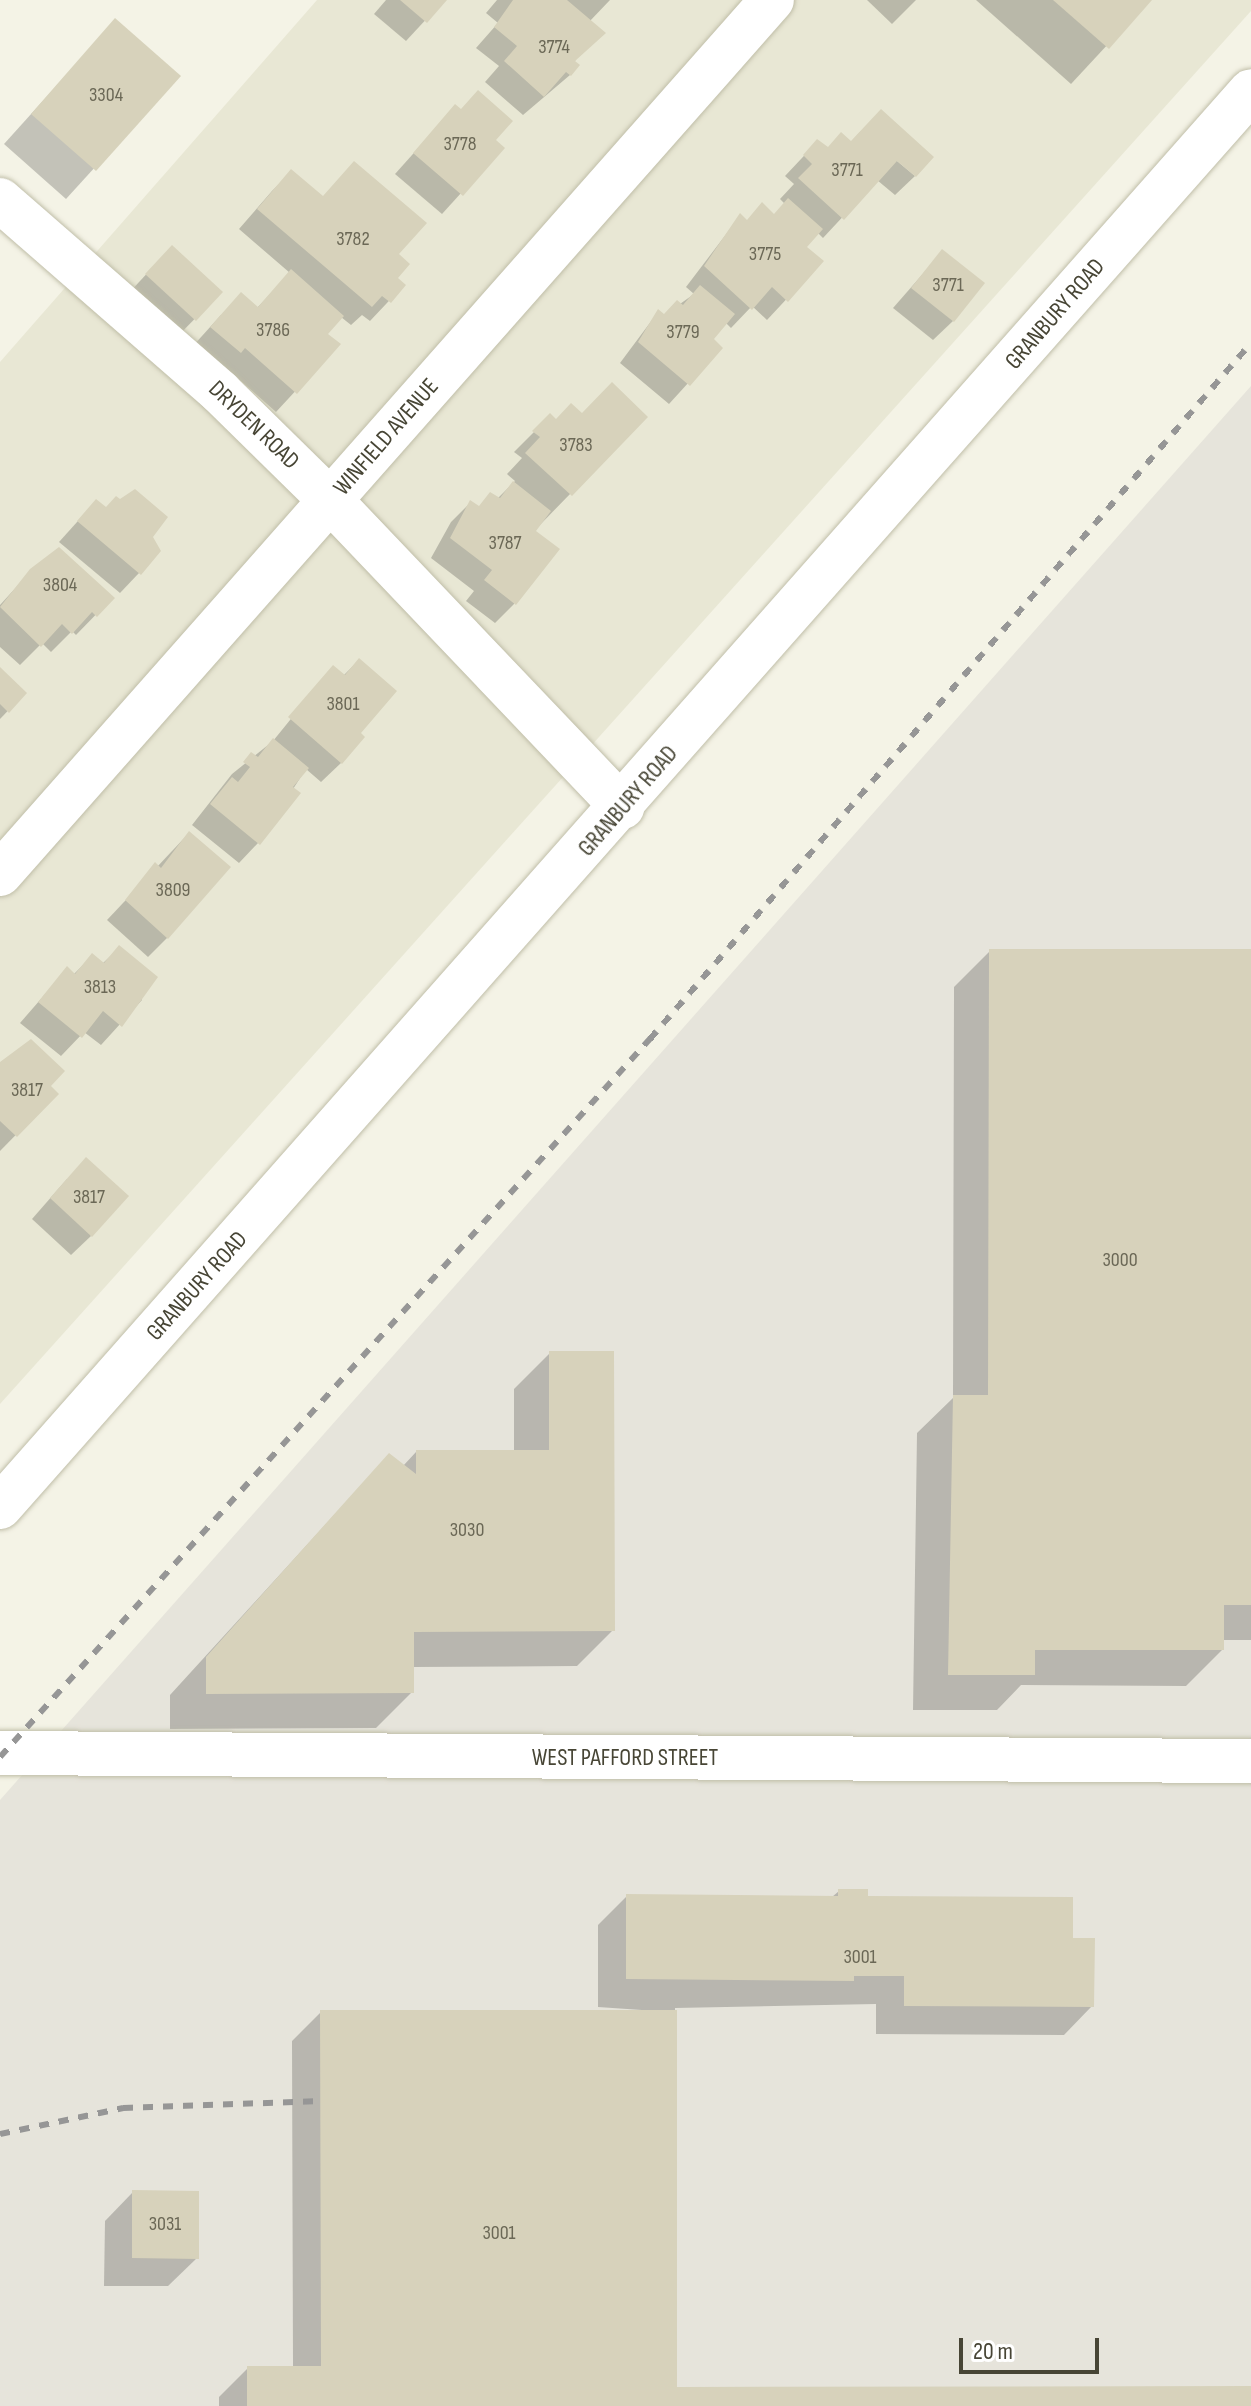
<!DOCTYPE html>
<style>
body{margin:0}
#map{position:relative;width:1251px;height:2406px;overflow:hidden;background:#f4f3e6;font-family:"Sofia Sans Condensed",sans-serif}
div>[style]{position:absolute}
.residential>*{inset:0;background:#e8e7d4}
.industrial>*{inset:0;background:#e6e4db}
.shadow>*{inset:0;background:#0003}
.building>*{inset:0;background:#d7d2bb}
.roads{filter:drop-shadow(0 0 2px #c0bea8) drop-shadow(0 0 2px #c0bea8)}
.minor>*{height:44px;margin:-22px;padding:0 22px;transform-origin:22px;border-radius:22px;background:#fff}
.tertiary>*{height:44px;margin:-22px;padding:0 22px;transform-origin:22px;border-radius:22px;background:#fff}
.rail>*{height:6px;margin-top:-3px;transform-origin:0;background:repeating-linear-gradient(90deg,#969696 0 10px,transparent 0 20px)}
span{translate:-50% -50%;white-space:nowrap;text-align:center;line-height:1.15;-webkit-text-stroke:8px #fff;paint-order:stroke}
.number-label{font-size:20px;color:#6b6856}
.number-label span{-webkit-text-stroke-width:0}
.street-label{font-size:24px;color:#474535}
.scale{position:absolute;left:959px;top:2338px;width:140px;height:36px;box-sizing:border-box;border:4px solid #474535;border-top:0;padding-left:10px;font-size:24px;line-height:28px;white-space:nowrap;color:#474535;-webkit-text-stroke:6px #fff;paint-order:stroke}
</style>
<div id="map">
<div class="residential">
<i style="clip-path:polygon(317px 0,1251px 0,1251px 11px,0 1404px,0 362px)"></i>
</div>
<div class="industrial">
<i style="clip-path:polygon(1251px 386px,1251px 2406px,0 2406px,0 1800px)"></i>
</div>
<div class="shadow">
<i style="clip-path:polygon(386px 0,444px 0,406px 41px,374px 14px)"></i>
<i style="clip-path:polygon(497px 0,610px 0,589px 22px,570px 75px,523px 115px,485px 82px,499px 66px,476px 48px,498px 23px,486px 13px)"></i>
<i style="clip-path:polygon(867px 0,916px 0,892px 24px)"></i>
<i style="clip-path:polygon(976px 0,1149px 0,1071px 84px)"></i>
<i style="clip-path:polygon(115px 21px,178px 76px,66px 199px,4px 144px)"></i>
<i style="clip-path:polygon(455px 107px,502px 148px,442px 214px,395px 174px)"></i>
<i style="clip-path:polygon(861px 131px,915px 176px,895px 195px,877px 180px,823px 238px,817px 232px,804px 247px,821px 262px,767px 320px,752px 306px,731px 328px,725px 322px,711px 339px,720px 348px,669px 404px,620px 363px,658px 312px,663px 316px,694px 294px,686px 287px,740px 216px,746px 221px,773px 216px,785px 204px,780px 199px,794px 184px,785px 176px,817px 142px,827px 149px,850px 143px)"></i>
<i style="clip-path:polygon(354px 163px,396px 255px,395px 279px,403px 286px,370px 321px,362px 315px,351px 325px,341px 317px,326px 335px,338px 345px,276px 412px,224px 366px,220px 371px,192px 347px,221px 315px,256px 309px,290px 273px,239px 229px,272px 191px,291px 172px,322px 198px)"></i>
<i style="clip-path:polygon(942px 252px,953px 321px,933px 340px,893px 308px)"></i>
<i style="clip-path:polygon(153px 267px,220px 293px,175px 339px,127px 295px)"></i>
<i style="clip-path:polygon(550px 416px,555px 421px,645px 417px,534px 531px,514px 604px,495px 623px,466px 601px,474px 591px,431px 558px,451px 522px,470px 503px,477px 508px,497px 499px,515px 481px,507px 474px,522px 458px,514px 452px)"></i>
<i style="clip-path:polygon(96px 501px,150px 537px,139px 573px,120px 593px,59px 542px)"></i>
<i style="clip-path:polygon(31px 571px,112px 598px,76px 635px,72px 631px,51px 652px,42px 643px,20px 665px,0 647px,0 605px)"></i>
<i style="clip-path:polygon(359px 660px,358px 733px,341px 763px,321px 782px,306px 769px,258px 843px,239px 863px,192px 825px,232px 774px,273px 741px,333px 667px,343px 676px)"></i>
<i style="clip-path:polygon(0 670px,25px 693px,0 719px)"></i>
<i style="clip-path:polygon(189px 833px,167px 938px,148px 957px,107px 920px)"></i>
<i style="clip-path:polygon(119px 948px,142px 1000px,101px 1045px,84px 1032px,61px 1056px,20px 1023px,67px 969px,73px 975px,92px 956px,102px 964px)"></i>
<i style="clip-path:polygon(990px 951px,1251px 951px,1251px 1640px,1222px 1640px,1222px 1650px,1186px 1686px,1021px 1685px,997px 1710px,913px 1710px,917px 1433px,953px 1398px,954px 987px)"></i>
<i style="clip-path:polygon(0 1066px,56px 1094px,0 1151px)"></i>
<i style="clip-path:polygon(67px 1179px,91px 1236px,71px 1255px,32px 1219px)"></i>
<i style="clip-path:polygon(550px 1353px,613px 1630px,577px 1666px,412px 1667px,412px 1692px,376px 1728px,170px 1729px,170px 1695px,389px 1455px,403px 1466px,416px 1452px,514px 1452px,514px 1389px)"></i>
<i style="clip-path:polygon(839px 1891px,1071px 1940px,1092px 2006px,1064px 2035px,876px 2034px,876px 2004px,675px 2008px,675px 2389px,1251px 2388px,1251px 2406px,219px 2406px,219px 2397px,248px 2368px,293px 2368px,292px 2041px,321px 2012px,671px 2012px,598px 2007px,598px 1925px,627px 1896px,832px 1897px)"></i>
<i style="clip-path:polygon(133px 2192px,197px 2258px,168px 2286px,104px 2286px,105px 2221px)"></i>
</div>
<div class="building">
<i style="clip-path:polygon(400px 0,447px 0,427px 23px)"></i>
<i style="clip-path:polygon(513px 0,567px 0,606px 33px,575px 61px,580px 65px,571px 76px,566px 72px,544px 97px,504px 61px,517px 46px,494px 27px)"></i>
<i style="clip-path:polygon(1053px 0,1152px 0,1109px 49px)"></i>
<i style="clip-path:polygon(115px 18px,181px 76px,96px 171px,31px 114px)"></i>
<i style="clip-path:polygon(478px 90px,513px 121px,496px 140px,505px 148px,463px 196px,413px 153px,455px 104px,461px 109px)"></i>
<i style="clip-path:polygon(881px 109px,934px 157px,916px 177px,897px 161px,844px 220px,798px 178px,812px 164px,803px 155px,817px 139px,828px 147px,841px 132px,851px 141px)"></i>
<i style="clip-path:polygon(354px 161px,427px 223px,399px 254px,410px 264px,398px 278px,406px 285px,391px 303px,382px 296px,372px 307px,257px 209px,291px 169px,323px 196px)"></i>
<i style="clip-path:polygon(788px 198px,823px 229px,807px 247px,824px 261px,788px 302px,772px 287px,752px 310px,704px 266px,740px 213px,747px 220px,762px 202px,774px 214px)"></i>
<i style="clip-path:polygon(172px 245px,223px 292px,196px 321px,145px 274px)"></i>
<i style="clip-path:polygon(942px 249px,985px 283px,954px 322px,911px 288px)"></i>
<i style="clip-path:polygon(291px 269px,344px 316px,328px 334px,341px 344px,297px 394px,245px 348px,241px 353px,210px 327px,241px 292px,258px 307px)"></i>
<i style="clip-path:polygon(700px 285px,735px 314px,714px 339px,723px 348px,690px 386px,638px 342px,658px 309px,664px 314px,677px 300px,683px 305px)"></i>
<i style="clip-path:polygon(612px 382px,648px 417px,572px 496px,525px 453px,540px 437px,532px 431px,550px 413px,556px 419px,571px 403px,582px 413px)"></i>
<i style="clip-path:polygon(513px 481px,551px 511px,536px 531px,560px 549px,516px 605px,484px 580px,492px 570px,450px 538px,470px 500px,479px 506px,490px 492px,500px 498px)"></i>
<i style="clip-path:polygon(135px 489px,168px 517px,153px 537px,161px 551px,141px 575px,77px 521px,96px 499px,106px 507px,116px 496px,120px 499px)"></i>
<i style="clip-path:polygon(59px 547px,115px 598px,97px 617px,92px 612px,72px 634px,62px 624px,41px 647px,0 607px,30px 569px)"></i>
<i style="clip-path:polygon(359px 658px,397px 691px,361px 733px,365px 737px,342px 764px,288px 717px,333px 665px,345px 675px)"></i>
<i style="clip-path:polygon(0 667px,27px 693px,9px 713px,0 704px)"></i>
<i style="clip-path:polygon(273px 738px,309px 768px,293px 787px,301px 793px,260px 845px,210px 804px,232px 777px,238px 782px,250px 767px,243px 762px,251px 752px,258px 757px)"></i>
<i style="clip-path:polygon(189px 831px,231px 867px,168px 939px,125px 900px,155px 862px,161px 868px)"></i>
<i style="clip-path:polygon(119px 945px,158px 977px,122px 1027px,103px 1011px,82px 1038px,38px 1002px,67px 966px,75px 974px,92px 953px,104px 963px)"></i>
<i style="clip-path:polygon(989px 949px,1251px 949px,1251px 1605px,1224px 1605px,1224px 1650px,1035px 1650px,1035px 1675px,948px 1675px,953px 1395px,988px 1395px)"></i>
<i style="clip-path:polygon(31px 1039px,65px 1071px,51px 1086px,59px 1094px,17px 1137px,0 1121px,0 1062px)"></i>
<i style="clip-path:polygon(86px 1157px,129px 1196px,92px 1237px,50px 1198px)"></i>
<i style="clip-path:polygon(549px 1351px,614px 1351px,615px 1631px,414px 1632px,414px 1693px,206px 1694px,206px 1657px,389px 1453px,416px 1474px,416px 1450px,549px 1450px)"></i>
<i style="clip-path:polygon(838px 1889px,868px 1889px,868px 1896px,1073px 1897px,1073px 1938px,1095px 1938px,1094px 2007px,904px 2006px,904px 1976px,854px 1976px,854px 1981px,626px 1979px,626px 1894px,838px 1896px)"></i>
<i style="clip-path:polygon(320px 2010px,677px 2010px,677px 2387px,1251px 2386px,1251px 2406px,247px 2406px,247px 2366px,321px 2366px)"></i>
<i style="clip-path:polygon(132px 2190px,199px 2191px,199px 2259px,132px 2258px)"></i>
</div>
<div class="roads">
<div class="minor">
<i style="left:0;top:200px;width:292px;rotate:41.1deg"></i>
<i style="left:220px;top:392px;width:154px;rotate:44.5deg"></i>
<i style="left:330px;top:500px;width:424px;rotate:46.4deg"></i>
<i style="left:0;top:874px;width:1166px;rotate:-48.55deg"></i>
<i style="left:0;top:1753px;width:1251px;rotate:0.37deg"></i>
</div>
<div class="tertiary">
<i style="left:0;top:1507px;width:1889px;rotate:-48.54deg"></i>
</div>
</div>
<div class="rail">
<i style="left:0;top:1757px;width:969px;rotate:-47.85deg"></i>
<i style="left:650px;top:1039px;width:920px;rotate:-49.19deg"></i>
<i style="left:0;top:2134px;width:126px;rotate:-11.9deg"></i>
<i style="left:123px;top:2108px;width:198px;rotate:-2deg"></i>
</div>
<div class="number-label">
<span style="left:554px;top:47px">3774</span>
<span style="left:106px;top:95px">3304</span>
<span style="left:460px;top:144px">3778</span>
<span style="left:847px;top:170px">3771</span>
<span style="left:353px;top:239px">3782</span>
<span style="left:765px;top:254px">3775</span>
<span style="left:948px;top:285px">3771</span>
<span style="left:273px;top:330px">3786</span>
<span style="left:683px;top:332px">3779</span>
<span style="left:576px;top:445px">3783</span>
<span style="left:505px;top:543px">3787</span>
<span style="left:60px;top:585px">3804</span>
<span style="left:343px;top:704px">3801</span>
<span style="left:173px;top:890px">3809</span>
<span style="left:100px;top:987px">3813</span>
<span style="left:27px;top:1090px">3817</span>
<span style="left:89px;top:1197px">3817</span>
<span style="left:1120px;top:1260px">3000</span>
<span style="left:467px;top:1530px">3030</span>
<span style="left:860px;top:1957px">3001</span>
<span style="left:165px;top:2224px">3031</span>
<span style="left:499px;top:2233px">3001</span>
</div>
<div class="street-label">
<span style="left:1055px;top:314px;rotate:-49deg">GRANBURY ROAD</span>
<span style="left:254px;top:425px;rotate:44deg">DRYDEN ROAD</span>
<span style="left:386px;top:437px;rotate:-49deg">WINFIELD AVENUE</span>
<span style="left:628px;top:801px;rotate:-49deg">GRANBURY ROAD</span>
<span style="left:197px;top:1286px;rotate:-48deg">GRANBURY ROAD</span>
<span style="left:625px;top:1758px">WEST PAFFORD STREET</span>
</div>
<div class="scale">20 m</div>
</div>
